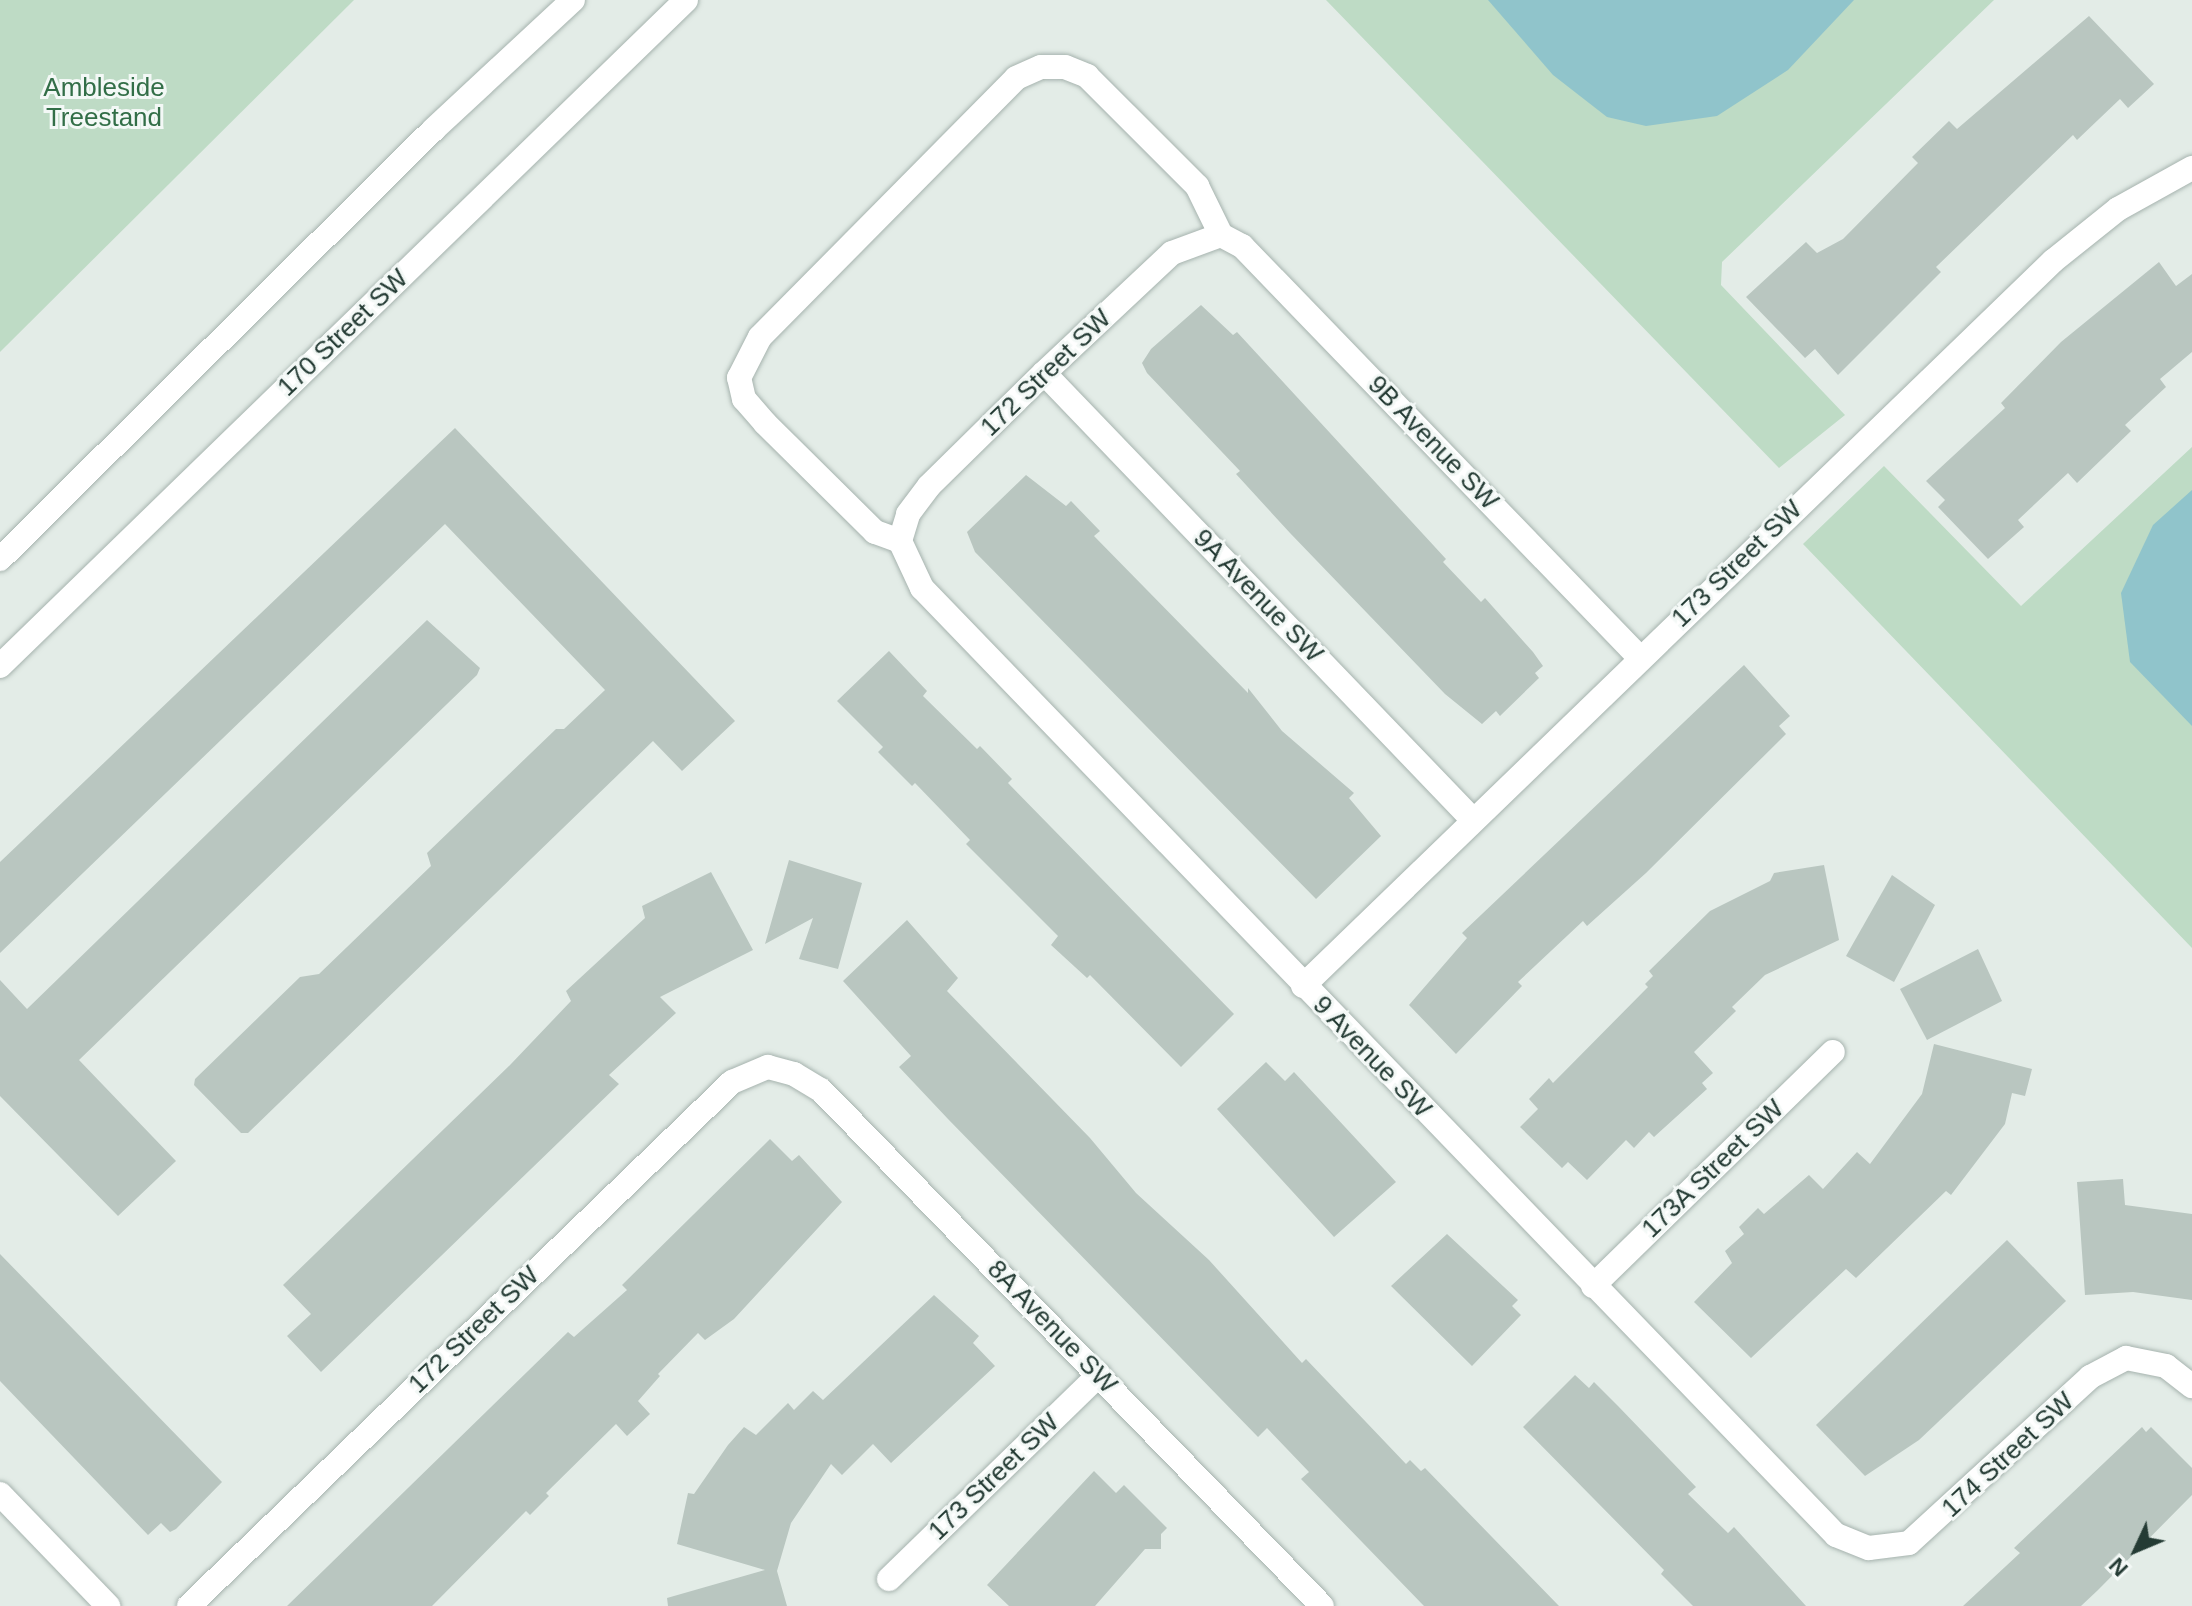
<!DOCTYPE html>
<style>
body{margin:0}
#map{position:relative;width:2192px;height:1606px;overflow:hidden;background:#e3ece7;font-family:Arial,sans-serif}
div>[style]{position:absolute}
.green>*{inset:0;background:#bedbc5}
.water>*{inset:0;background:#90c4cb}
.building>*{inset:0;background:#b9c6c0}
.roads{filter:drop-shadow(0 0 2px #a6b3ae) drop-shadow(0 0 2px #a6b3ae)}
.minor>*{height:24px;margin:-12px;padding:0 12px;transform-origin:12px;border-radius:12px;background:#fff}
.secondary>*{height:24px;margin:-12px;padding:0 12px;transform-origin:12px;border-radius:12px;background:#fff}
span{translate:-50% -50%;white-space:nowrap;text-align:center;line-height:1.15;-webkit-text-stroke:6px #f3f8f6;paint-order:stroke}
.park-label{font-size:26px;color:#326e47}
.street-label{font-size:26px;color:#243b34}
.north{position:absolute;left:2096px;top:1510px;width:80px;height:80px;-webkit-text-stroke:6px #f3f8f6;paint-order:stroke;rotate:226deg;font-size:22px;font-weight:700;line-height:32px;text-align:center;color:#243b34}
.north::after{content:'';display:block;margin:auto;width:28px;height:36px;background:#243b34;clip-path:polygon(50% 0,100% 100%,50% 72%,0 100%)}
</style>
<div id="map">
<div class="green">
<i style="clip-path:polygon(0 0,354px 0,0 352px)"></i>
<i style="clip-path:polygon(1326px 0,1994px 0,1722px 262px,1721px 285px,1845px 415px,1779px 468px)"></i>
<i style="clip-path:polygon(2192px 447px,2192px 948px,1803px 544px,1884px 466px,2021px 606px)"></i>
</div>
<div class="water">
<i style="clip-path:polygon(1488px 0,1854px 0,1788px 70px,1717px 116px,1646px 126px,1607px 117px,1553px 75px)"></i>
<i style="clip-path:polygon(2192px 490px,2192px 726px,2130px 662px,2121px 593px,2153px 525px)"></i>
</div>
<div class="building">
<i style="clip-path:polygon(2089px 16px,2154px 84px,2128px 108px,2120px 99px,2077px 140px,2073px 135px,1936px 267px,1941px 272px,1838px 375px,1815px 349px,1805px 358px,1746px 297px,1806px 242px,1817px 253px,1843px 239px,1918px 163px,1912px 157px,1949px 121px,1957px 129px)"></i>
<i style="clip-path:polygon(2159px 262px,2176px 286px,2192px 274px,2192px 352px,2160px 379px,2166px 387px,2125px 425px,2131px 431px,2077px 483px,2068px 473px,2018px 520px,2024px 527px,1988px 559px,1938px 507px,1945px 500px,1926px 481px,2005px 408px,2001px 403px,2061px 342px)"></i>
<i style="clip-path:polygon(1201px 305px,1233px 335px,1237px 332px,1446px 559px,1443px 562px,1481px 602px,1485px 598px,1533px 652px,1543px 666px,1535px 673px,1539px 678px,1500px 716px,1496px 711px,1482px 724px,1445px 694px,1290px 533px,1236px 474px,1240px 471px,1147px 373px,1142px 363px,1151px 349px)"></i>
<i style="clip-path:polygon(455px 428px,735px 721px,682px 771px,653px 741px,248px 1133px,241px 1133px,194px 1085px,195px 1079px,300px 977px,319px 974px,431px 866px,427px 853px,556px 729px,564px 729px,605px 690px,445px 524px,0 953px,0 862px)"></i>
<i style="clip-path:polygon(1026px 475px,1066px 506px,1071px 501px,1100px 531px,1094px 536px,1248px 693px,1248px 688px,1282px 731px,1354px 793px,1349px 798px,1381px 836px,1316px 899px,975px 552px,967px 532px)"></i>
<i style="clip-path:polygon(427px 620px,480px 668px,477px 675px,79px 1060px,176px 1161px,118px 1216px,0 1096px,0 980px,27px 1009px)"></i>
<i style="clip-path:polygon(889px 651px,927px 691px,923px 696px,977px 749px,980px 746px,1012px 779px,1008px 783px,1234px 1014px,1181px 1067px,1090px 975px,1087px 978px,1051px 945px,1058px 936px,966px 844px,970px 840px,915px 783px,912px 786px,878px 752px,883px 747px,837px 701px)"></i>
<i style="clip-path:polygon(1744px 665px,1790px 716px,1779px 726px,1786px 734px,1646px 873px,1587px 926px,1583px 921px,1518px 982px,1522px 986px,1456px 1054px,1409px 1005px,1467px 938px,1462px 933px)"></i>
<i style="clip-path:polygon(789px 860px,862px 883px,838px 969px,799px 959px,813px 918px,765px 944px)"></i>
<i style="clip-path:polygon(1824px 865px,1839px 940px,1765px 975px,1732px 1007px,1736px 1011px,1694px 1052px,1713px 1073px,1702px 1083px,1707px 1089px,1654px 1137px,1649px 1132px,1634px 1148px,1626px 1140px,1587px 1180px,1568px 1162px,1562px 1168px,1520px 1127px,1538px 1109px,1529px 1099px,1549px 1078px,1553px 1083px,1648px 987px,1645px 984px,1653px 976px,1649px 971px,1710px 911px,1770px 881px,1774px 873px)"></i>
<i style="clip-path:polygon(711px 872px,753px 950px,660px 997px,676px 1013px,609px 1075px,619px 1084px,321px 1372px,287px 1336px,311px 1314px,283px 1285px,511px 1064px,571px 1001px,566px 991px,645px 918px,642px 906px)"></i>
<i style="clip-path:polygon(1892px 875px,1935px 905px,1894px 982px,1846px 956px)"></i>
<i style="clip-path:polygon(907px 920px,958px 978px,947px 991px,1090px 1138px,1136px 1193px,1209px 1260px,1302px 1363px,1306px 1359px,1406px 1464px,1410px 1460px,1421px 1471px,1425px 1468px,1559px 1606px,1424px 1606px,1301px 1479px,1309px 1472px,1267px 1428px,1258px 1437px,948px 1119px,899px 1067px,911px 1056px,843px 981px)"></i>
<i style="clip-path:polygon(1978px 949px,2002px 1001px,1927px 1040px,1900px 989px)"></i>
<i style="clip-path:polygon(1934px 1044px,2032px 1069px,2025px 1096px,2012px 1093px,2005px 1124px,1951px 1195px,1946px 1191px,1856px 1278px,1846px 1269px,1751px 1358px,1694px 1302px,1732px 1263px,1725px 1251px,1744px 1234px,1739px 1227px,1758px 1208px,1764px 1214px,1809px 1175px,1823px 1189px,1857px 1152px,1870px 1164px,1922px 1094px)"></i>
<i style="clip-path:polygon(1266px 1062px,1285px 1081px,1294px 1072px,1396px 1182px,1334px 1237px,1217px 1109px)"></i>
<i style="clip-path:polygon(770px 1139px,792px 1161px,799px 1155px,842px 1202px,734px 1319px,705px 1340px,698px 1333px,658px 1374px,660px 1376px,638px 1401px,650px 1414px,627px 1436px,616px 1424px,546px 1493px,549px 1496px,530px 1515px,526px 1511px,432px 1606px,287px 1606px,568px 1332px,574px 1337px,627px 1290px,622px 1285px)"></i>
<i style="clip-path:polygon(2123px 1179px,2125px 1205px,2192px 1214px,2192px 1300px,2133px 1292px,2085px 1295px,2077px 1182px)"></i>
<i style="clip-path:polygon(1447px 1234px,1518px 1300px,1512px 1306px,1521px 1315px,1472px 1366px,1391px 1286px)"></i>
<i style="clip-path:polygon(2007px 1240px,2066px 1301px,1919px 1440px,1865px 1476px,1816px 1425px)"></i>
<i style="clip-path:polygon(0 1254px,222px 1482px,176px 1529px,170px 1532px,161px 1523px,148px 1535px,0 1381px)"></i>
<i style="clip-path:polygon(934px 1295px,979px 1336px,973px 1343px,995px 1366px,891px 1463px,873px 1444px,842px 1475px,831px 1464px,791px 1523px,777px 1571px,787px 1606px,668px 1606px,667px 1598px,765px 1570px,677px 1544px,688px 1493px,694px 1494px,728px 1445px,744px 1427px,756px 1435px,788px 1403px,794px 1410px,813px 1391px,823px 1400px)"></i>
<i style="clip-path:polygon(1575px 1375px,1589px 1388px,1594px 1382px,1618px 1406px,1696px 1487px,1688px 1494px,1728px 1533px,1734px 1527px,1806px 1606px,1693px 1606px,1661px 1574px,1664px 1570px,1523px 1427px)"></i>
<i style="clip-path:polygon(2142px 1427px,2146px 1432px,2151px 1427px,2192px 1468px,2192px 1495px,2098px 1590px,2081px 1606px,1963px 1606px,2020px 1553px,2014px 1548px)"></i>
<i style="clip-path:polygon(1094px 1471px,1116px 1493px,1124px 1485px,1167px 1528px,1161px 1534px,1161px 1549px,1145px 1549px,1095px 1606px,1009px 1606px,987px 1585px)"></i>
</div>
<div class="roads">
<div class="minor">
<i style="left:1221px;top:235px;width:24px;rotate:28deg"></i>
<i style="left:1242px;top:246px;width:573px;rotate:45.99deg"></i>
<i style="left:1044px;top:373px;width:618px;rotate:46.18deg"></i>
<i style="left:900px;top:541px;width:52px;rotate:64.9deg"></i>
<i style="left:922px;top:588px;width:1316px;rotate:46.02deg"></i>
<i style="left:1836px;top:1535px;width:35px;rotate:22deg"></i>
<i style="left:1869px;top:1548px;width:40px;rotate:-7.1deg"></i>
<i style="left:1909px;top:1543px;width:246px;rotate:-42.5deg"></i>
<i style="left:2090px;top:1377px;width:41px;rotate:-27.8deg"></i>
<i style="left:2126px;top:1358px;width:41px;rotate:11.3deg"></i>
<i style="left:2166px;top:1366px;width:33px;rotate:38deg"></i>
<i style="left:900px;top:541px;width:27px;rotate:-160deg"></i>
<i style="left:875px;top:532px;width:155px;rotate:-135.3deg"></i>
<i style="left:765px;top:423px;width:32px;rotate:-131deg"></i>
<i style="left:744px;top:399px;width:22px;rotate:-103deg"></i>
<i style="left:739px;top:378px;width:46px;rotate:-62.9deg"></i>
<i style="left:760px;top:337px;width:364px;rotate:-45.3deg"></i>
<i style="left:1016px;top:78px;width:27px;rotate:-24deg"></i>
<i style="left:1041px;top:67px;width:24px"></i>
<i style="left:1065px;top:67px;width:24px;rotate:22deg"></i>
<i style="left:1087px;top:76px;width:156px;rotate:45deg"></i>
<i style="left:1197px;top:186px;width:55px;rotate:63.9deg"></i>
<i style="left:900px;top:541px;width:28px;rotate:-73deg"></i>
<i style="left:908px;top:514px;width:35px;rotate:-53deg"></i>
<i style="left:929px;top:486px;width:161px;rotate:-44.5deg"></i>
<i style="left:1044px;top:373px;width:175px;rotate:-43.2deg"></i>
<i style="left:1172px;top:253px;width:52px;rotate:-20.2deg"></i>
<i style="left:1303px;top:986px;width:1043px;rotate:-44.03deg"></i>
<i style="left:2053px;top:261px;width:83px;rotate:-38.7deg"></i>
<i style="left:2118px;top:209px;width:85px;rotate:-29deg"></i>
<i style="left:1593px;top:1286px;width:335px;rotate:-44.3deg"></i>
<i style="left:0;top:1494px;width:156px;rotate:46deg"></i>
<i style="left:889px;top:1579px;width:293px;rotate:-44.2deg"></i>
<i style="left:189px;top:1606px;width:755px;rotate:-43.98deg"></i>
<i style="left:732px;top:1082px;width:39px;rotate:-23deg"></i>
<i style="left:768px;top:1067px;width:27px;rotate:15deg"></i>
<i style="left:794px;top:1074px;width:31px;rotate:31deg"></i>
<i style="left:821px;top:1090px;width:719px;rotate:45.85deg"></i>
</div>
<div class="secondary">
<i style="left:0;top:559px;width:610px;rotate:-44.73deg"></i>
<i style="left:433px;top:130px;width:191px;rotate:-42.9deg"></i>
<i style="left:0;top:666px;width:956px;rotate:-44.15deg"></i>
</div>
</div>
<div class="park-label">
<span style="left:104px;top:103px">Ambleside<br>Treestand</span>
</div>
<div class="street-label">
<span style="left:343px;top:333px;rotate:-44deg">170 Street SW</span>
<span style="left:1046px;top:373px;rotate:-44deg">172 Street SW</span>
<span style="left:1433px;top:443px;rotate:46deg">9B Avenue SW</span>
<span style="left:1737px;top:564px;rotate:-44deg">173 Street SW</span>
<span style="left:1258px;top:596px;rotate:46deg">9A Avenue SW</span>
<span style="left:1372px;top:1057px;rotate:46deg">9 Avenue SW</span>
<span style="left:1713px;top:1169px;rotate:-44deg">173A Street SW</span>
<span style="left:1052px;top:1327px;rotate:46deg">8A Avenue SW</span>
<span style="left:474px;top:1330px;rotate:-44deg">172 Street SW</span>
<span style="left:2008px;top:1455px;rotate:-43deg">174 Street SW</span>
<span style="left:994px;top:1477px;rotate:-44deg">173 Street SW</span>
</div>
<div class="north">N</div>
</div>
